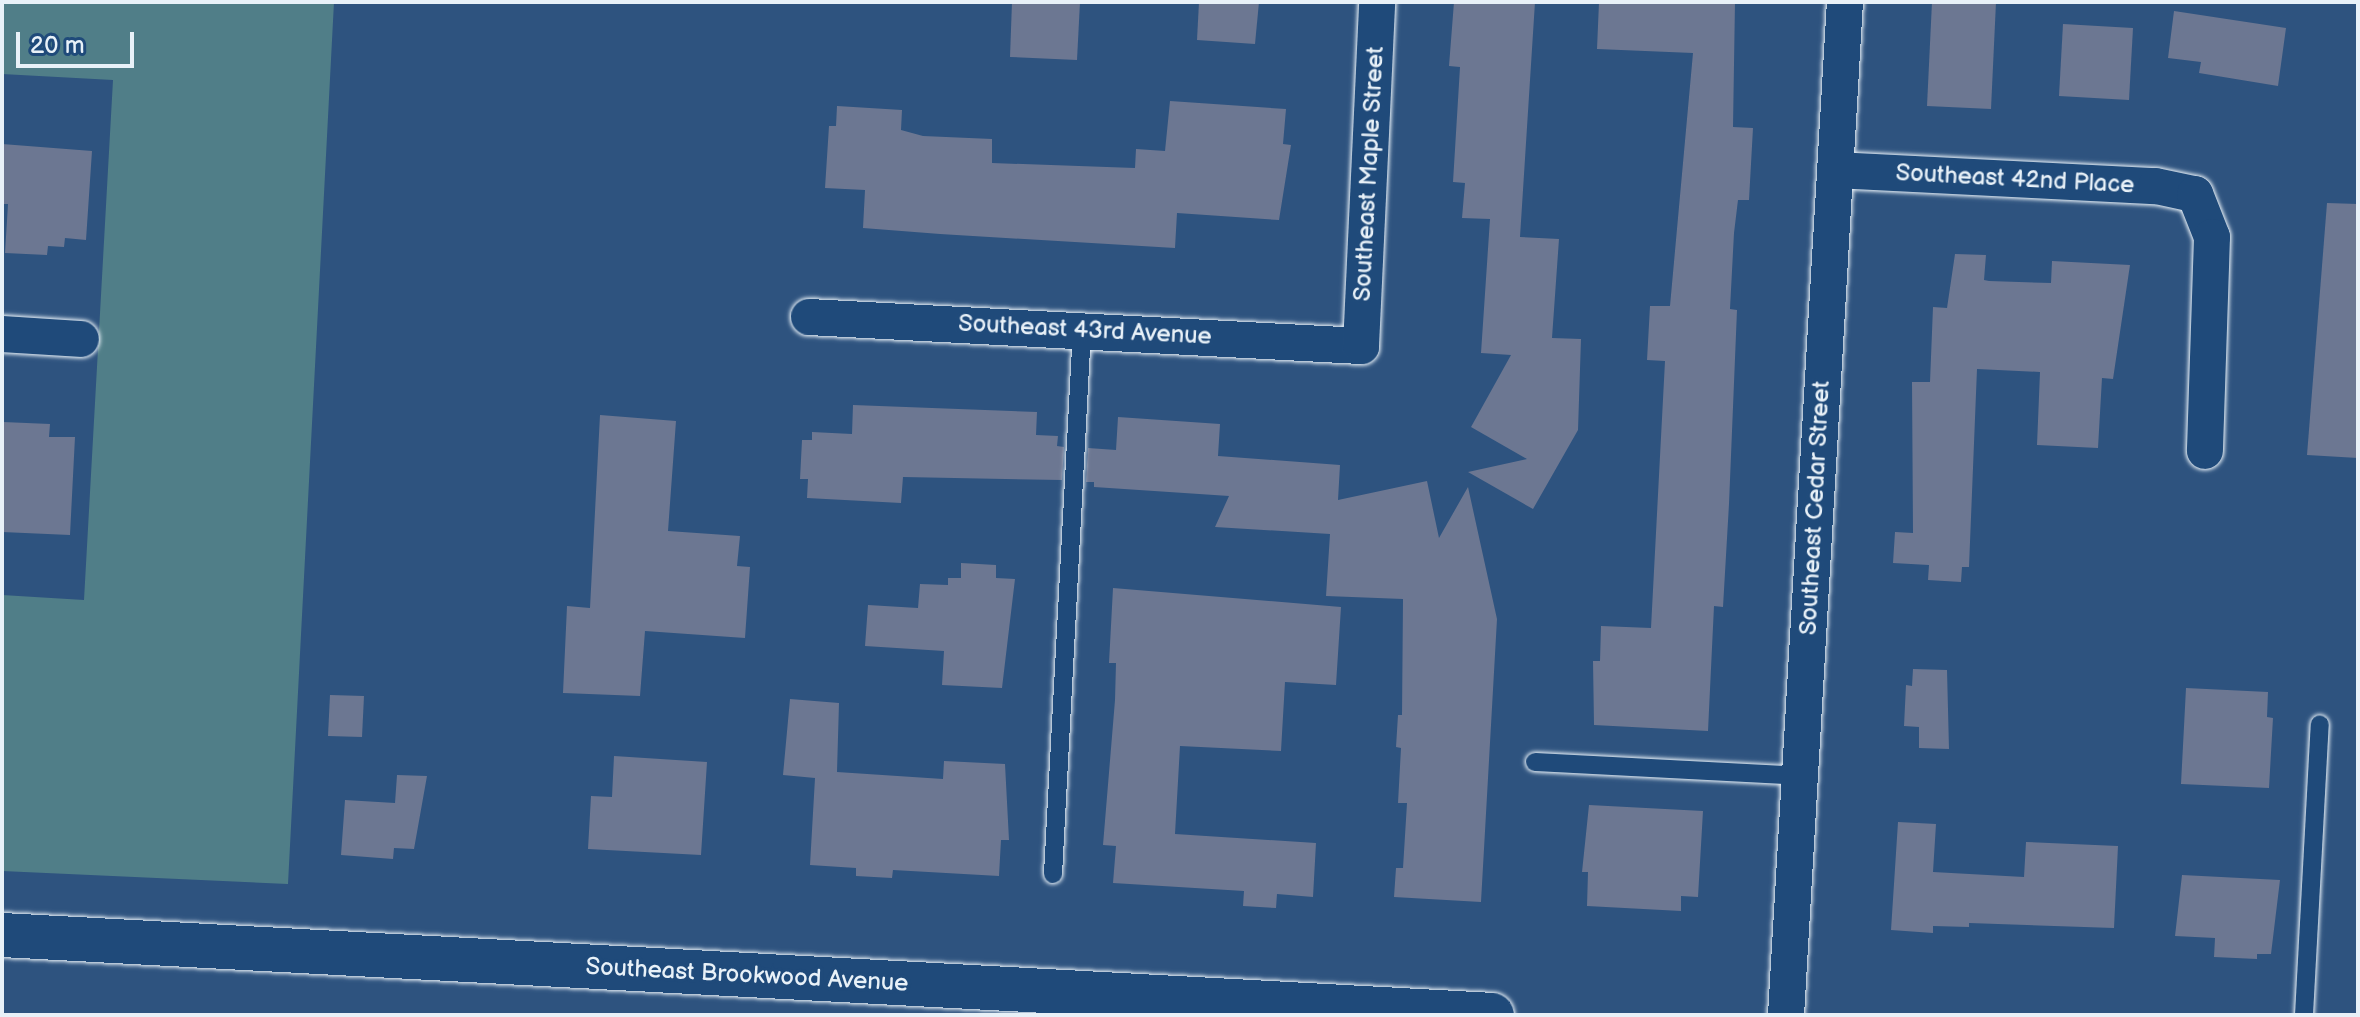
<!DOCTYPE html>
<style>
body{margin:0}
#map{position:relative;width:2360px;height:1017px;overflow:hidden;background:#2e537f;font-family:"Balsamiq Sans",sans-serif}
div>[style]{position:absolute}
.green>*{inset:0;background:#507e88}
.building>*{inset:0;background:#6c7792}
.roads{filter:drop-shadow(0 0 2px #e8f1f8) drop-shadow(0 0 2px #e8f1f8)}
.service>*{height:18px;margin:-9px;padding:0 9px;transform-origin:9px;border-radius:9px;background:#1f4a7a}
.minor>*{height:36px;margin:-18px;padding:0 18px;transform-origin:18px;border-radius:18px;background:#1f4a7a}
.secondary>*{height:44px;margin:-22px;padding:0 22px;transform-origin:22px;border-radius:22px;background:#1f4a7a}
span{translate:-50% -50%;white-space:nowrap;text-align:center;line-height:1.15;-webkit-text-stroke:7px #1f4a7a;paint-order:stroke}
.street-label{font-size:24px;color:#e8f1f8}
.frame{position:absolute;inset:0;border:4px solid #e8f1f8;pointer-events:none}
.scale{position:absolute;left:16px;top:32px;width:118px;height:36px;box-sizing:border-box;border:4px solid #e8f1f8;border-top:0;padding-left:10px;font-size:24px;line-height:28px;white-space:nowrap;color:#e8f1f8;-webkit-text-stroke:6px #1f4a7a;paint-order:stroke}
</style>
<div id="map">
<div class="green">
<i style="clip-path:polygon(2px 2px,334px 2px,288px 884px,2px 871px,2px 595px,84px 600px,113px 80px,2px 74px)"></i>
</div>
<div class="building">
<i style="clip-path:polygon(1012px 2px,1080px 2px,1077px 60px,1010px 57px)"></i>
<i style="clip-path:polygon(1199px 2px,1259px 2px,1255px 44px,1197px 40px)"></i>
<i style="clip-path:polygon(1454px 2px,1535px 2px,1520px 237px,1559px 239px,1552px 338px,1581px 339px,1578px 430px,1533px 509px,1468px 472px,1527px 459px,1471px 427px,1511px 355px,1481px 353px,1490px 219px,1462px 218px,1465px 183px,1453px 182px,1460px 67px,1449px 66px)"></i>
<i style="clip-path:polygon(1599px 2px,1735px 2px,1733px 127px,1753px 128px,1749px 200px,1738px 200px,1734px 233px,1730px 309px,1737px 310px,1729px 504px,1723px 607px,1714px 606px,1708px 731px,1594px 725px,1593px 661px,1600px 661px,1601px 626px,1651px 628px,1665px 361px,1647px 360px,1650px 306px,1670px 306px,1693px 53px,1597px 49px)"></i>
<i style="clip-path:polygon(1932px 2px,1996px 2px,1991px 109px,1927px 106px)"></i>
<i style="clip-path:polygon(2174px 11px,2286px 28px,2278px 86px,2199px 73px,2201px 62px,2168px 58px)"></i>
<i style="clip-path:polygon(2063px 24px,2133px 28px,2129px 100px,2059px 96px)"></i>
<i style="clip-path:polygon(1170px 101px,1286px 109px,1283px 144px,1291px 145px,1279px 220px,1177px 213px,1175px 248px,940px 234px,863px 228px,865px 190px,825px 188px,829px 126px,836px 126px,837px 106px,902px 110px,901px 130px,923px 136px,992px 139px,992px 163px,1135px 168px,1136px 149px,1165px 151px)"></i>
<i style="clip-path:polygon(2px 144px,92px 151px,86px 240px,65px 238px,64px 247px,48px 246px,47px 255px,5px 253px,8px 204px,2px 204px)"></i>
<i style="clip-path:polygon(2327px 203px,2358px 204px,2358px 458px,2307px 455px)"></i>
<i style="clip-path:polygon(1955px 254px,1986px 255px,1984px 280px,1989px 281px,2051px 283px,2052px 261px,2130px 265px,2113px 379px,2102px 378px,2098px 448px,2037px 445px,2040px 372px,1977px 369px,1969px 567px,1962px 567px,1961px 582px,1928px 580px,1929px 565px,1893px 563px,1895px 532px,1913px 533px,1912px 382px,1930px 382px,1933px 307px,1947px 308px)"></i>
<i style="clip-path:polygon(853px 405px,1037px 412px,1036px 435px,1058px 436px,1057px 446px,1064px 447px,1062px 480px,903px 477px,901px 503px,807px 498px,808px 479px,800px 479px,802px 440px,812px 440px,812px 432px,852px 434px)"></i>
<i style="clip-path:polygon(600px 415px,676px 421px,668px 531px,740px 536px,737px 566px,750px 567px,745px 638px,645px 631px,640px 696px,563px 693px,567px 606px,590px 608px)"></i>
<i style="clip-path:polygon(1118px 417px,1220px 424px,1218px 456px,1340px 465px,1338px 500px,1427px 481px,1439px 538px,1468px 487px,1497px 619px,1481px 902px,1394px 897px,1396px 868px,1403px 868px,1407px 803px,1398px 803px,1401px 748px,1396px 747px,1398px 715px,1402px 715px,1403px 599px,1326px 596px,1330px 534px,1215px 527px,1229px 496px,1094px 487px,1094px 482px,1086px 482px,1088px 448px,1116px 450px)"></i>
<i style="clip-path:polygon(3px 422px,50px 424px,49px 437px,75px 437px,70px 535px,2px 532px)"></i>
<i style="clip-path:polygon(961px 563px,996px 565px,996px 578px,1015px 579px,1002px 688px,942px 685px,944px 651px,865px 646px,868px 605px,918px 608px,920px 584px,948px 585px,948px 578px,961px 578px)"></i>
<i style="clip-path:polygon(1113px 588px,1341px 607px,1336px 685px,1285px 682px,1281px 751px,1180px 746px,1175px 834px,1316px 843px,1313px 897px,1277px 894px,1276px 908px,1243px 906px,1244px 891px,1113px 883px,1116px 846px,1103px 845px,1115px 700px,1116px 663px,1109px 663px)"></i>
<i style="clip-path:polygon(1913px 669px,1947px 670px,1949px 749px,1919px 748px,1919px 727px,1904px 726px,1906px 685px,1912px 686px)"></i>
<i style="clip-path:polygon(2186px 688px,2268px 692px,2267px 717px,2273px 718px,2269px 788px,2181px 784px)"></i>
<i style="clip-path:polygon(330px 695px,364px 696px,362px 737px,328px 736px)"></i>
<i style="clip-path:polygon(790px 699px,839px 703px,837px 772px,943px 779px,944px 761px,1005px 764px,1009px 840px,1001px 840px,999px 876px,893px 870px,892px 878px,856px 876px,856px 868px,810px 865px,815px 778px,783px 775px)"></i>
<i style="clip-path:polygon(614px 756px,707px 762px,701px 855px,588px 849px,591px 796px,612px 797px)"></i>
<i style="clip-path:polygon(397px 775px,427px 776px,414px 849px,394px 848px,393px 859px,341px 855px,345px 800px,395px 803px)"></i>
<i style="clip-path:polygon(1589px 805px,1703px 811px,1698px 897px,1681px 896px,1681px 911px,1587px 906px,1588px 872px,1582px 872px)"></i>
<i style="clip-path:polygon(1898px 822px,1936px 824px,1933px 872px,2024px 877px,2026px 842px,2118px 846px,2114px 928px,1969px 923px,1969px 927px,1933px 926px,1933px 933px,1891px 930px)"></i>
<i style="clip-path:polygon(2182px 875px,2280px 880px,2271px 954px,2257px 954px,2257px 959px,2214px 957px,2215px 938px,2175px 936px)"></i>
</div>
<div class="roads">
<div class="service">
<i style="left:1535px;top:762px;width:265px;rotate:3deg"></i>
<i style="left:1053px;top:874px;width:546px;rotate:-86.95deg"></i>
<i style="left:2304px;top:1015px;width:291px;rotate:-86.9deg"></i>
</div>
<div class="minor">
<i style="left:1835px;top:170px;width:321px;rotate:2.9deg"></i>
<i style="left:2156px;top:186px;width:40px;rotate:12deg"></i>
<i style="left:2195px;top:194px;width:46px;rotate:68.4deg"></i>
<i style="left:2212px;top:237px;width:214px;rotate:91.9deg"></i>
<i style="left:809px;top:317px;width:553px;rotate:3.01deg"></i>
<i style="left:1361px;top:346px;width:344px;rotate:-87.3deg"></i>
<i style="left:2px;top:334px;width:79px;rotate:3.6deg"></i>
<i style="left:1786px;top:1015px;width:1015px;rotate:-86.67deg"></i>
</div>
<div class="secondary">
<i style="left:2px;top:935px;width:1492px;rotate:3.07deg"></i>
</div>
</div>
<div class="street-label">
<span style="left:1369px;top:174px;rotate:-87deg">Southeast Maple Street</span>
<span style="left:2015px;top:179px;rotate:3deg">Southeast 42nd Place</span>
<span style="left:1085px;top:330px;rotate:3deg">Southeast 43rd Avenue</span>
<span style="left:1815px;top:508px;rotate:-87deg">Southeast Cedar Street</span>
<span style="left:747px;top:975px;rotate:3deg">Southeast Brookwood Avenue</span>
</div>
<div class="frame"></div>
<div class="scale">20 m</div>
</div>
